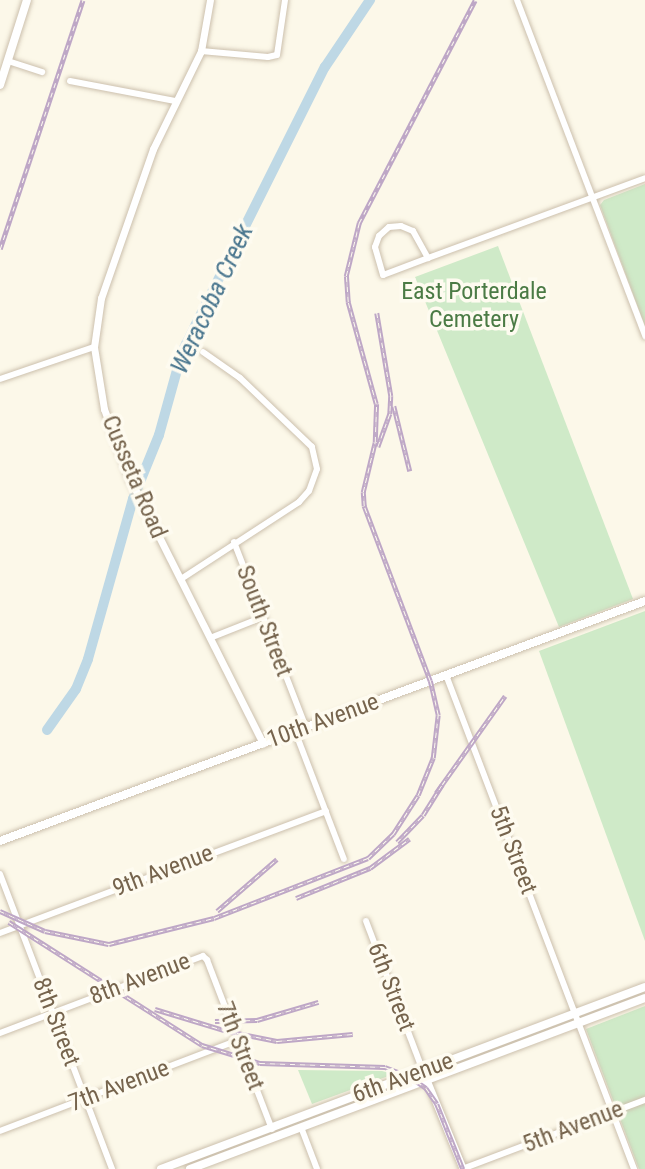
<!DOCTYPE html>
<style>
body{margin:0}
#map{position:relative;width:645px;height:1169px;overflow:hidden;background:#fcf8e9;font-family:"Roboto Condensed",sans-serif}
div>[style]{position:absolute}
.green>*{inset:0;background:#cfeac8}
.river>*{height:10px;margin:-5px;padding:0 5px;transform-origin:5px;border-radius:5px;background:#bed8e5}
.roads{filter:drop-shadow(0 0 2px #ccc0ad) drop-shadow(0 0 2px #ccc0ad)}
.minor>*{height:6px;margin:-3px;padding:0 3px;transform-origin:3px;border-radius:3px;background:#fff}
.tertiary>*{height:7px;margin:-3.5px;padding:0 3.5px;transform-origin:3.5px;border-radius:3.5px;background:#fff}
.secondary>*{height:8px;margin:-4px;padding:0 4px;transform-origin:4px;border-radius:4px;background:#fff}
.rail>*{height:4.5px;margin-top:-2.25px;transform-origin:0;background:repeating-linear-gradient(90deg,#fefbf0 0 5px,#bea7c6 0 10px);box-sizing:border-box;border-block:2px solid #bea7c6}
span{translate:-50% -50%;white-space:nowrap;text-align:center;line-height:1.15;-webkit-text-stroke:7px #fefbf0;paint-order:stroke}
.park-label{font-size:24px;color:#4b7b45}
.street-label{font-size:24px;color:#76644d}
.water-label{font-size:26px;color:#4b778f;font-style:italic}
</style>
<div id="map">
<div class="green">
<i style="clip-path:polygon(645px 184px,645px 326px,600px 205px,604px 200px)"></i>
<i style="clip-path:polygon(498px 246px,633px 599px,559px 627px,415px 277px)"></i>
<i style="clip-path:polygon(645px 611px,645px 941px,539px 651px)"></i>
<i style="clip-path:polygon(645px 1006px,645px 1169px,639px 1169px,586px 1029px)"></i>
<i style="clip-path:polygon(298px 1070px,382px 1071px,394px 1074px,312px 1104px)"></i>
</div>
<div class="river">
<i style="left:47px;top:730px;width:50px;rotate:-54.7deg"></i>
<i style="left:76px;top:689px;width:32px;rotate:-68deg"></i>
<i style="left:88px;top:659px;width:166px;rotate:-74.3deg"></i>
<i style="left:133px;top:499px;width:69px;rotate:-67.9deg"></i>
<i style="left:159px;top:435px;width:86px;rotate:-74.5deg"></i>
<i style="left:182px;top:352px;width:319px;rotate:-63.4deg"></i>
<i style="left:325px;top:67px;width:81px;rotate:-56.1deg"></i>
</div>
<div class="roads">
<div class="minor">
<i style="left:517px;top:0;width:360px;rotate:69.1deg"></i>
<i style="left:201px;top:51px;width:67px;rotate:5.1deg"></i>
<i style="left:268px;top:57px;width:9px;rotate:-13deg"></i>
<i style="left:277px;top:55px;width:56px;rotate:-81.7deg"></i>
<i style="left:8px;top:61px;width:36px;rotate:18deg"></i>
<i style="left:70px;top:81px;width:107px;rotate:10.8deg"></i>
<i style="left:401px;top:226px;width:13px;rotate:23deg"></i>
<i style="left:413px;top:231px;width:31px;rotate:61deg"></i>
<i style="left:428px;top:258px;width:48px;rotate:159.3deg"></i>
<i style="left:383px;top:275px;width:29px;rotate:-106deg"></i>
<i style="left:375px;top:247px;width:12px;rotate:-70deg"></i>
<i style="left:379px;top:236px;width:13px;rotate:-42deg"></i>
<i style="left:389px;top:227px;width:12px;rotate:-5deg"></i>
<i style="left:428px;top:258px;width:231px;rotate:-20.2deg"></i>
<i style="left:0;top:379px;width:99px;rotate:-18.8deg"></i>
<i style="left:234px;top:542px;width:199px;rotate:68.8deg"></i>
<i style="left:181px;top:579px;width:141px;rotate:-33.1deg"></i>
<i style="left:299px;top:502px;width:15px;rotate:-48deg"></i>
<i style="left:309px;top:491px;width:23px;rotate:-70deg"></i>
<i style="left:317px;top:469px;width:23px;rotate:-103deg"></i>
<i style="left:312px;top:447px;width:100px;rotate:-136.2deg"></i>
<i style="left:240px;top:378px;width:45px;rotate:-144.9deg"></i>
<i style="left:210px;top:638px;width:57px;rotate:-21.6deg"></i>
<i style="left:446px;top:675px;width:529px;rotate:69.16deg"></i>
<i style="left:295px;top:731px;width:137px;rotate:69.1deg"></i>
<i style="left:0;top:874px;width:316px;rotate:69.2deg"></i>
<i style="left:366px;top:921px;width:160px;rotate:69.2deg"></i>
<i style="left:0;top:933px;width:348px;rotate:-20.5deg"></i>
<i style="left:0;top:1033px;width:217px;rotate:-20.8deg"></i>
<i style="left:203px;top:956px;width:6px;rotate:45deg"></i>
<i style="left:207px;top:960px;width:181px;rotate:69deg"></i>
<i style="left:301px;top:1127px;width:45px;rotate:69.1deg"></i>
<i style="left:0;top:1131px;width:255px;rotate:-20.9deg"></i>
<i style="left:462px;top:1169px;width:196px;rotate:-20.7deg"></i>
</div>
<div class="tertiary">
<i style="left:210px;top:0;width:52px;rotate:100deg"></i>
<i style="left:201px;top:51px;width:109px;rotate:116.1deg"></i>
<i style="left:153px;top:149px;width:158px;rotate:109.2deg"></i>
<i style="left:101px;top:298px;width:49px;rotate:98.1deg"></i>
<i style="left:94px;top:347px;width:63px;rotate:80.8deg"></i>
<i style="left:104px;top:409px;width:75px;rotate:69.6deg"></i>
<i style="left:130px;top:479px;width:296px;rotate:63.3deg"></i>
<i style="left:423px;top:1071px;width:106px;rotate:67.8deg"></i>
</div>
<div class="secondary">
<i style="left:0;top:85px;width:89px;rotate:-72.4deg"></i>
<i style="left:0;top:841px;width:688px;rotate:-20.41deg"></i>
<i style="left:161px;top:1169px;width:517px;rotate:-20.61deg"></i>
<i style="left:190px;top:1169px;width:486px;rotate:-20.6deg"></i>
</div>
</div>
<div class="rail">
<i style="left:0;top:249px;width:262px;rotate:-71.6deg"></i>
<i style="left:377px;top:313px;width:84px;rotate:80.4deg"></i>
<i style="left:391px;top:396px;width:18px;rotate:93deg"></i>
<i style="left:390px;top:414px;width:35px;rotate:110deg"></i>
<i style="left:394px;top:406px;width:67px;rotate:76.2deg"></i>
<i style="left:436px;top:793px;width:119px;rotate:-54.6deg"></i>
<i style="left:397px;top:842px;width:37px;rotate:-46deg"></i>
<i style="left:423px;top:815px;width:36px;rotate:-58deg"></i>
<i style="left:296px;top:898px;width:80px;rotate:-22.1deg"></i>
<i style="left:370px;top:868px;width:49px;rotate:-36.6deg"></i>
<i style="left:0;top:911px;width:49px;rotate:24deg"></i>
<i style="left:45px;top:931px;width:65px;rotate:11.5deg"></i>
<i style="left:109px;top:944px;width:108px;rotate:-13.9deg"></i>
<i style="left:214px;top:918px;width:165px;rotate:-21.3deg"></i>
<i style="left:368px;top:858px;width:35px;rotate:-44deg"></i>
<i style="left:393px;top:834px;width:46px;rotate:-57.3deg"></i>
<i style="left:418px;top:795px;width:40px;rotate:-68deg"></i>
<i style="left:433px;top:758px;width:43px;rotate:-83.4deg"></i>
<i style="left:438px;top:715px;width:35px;rotate:-103deg"></i>
<i style="left:430px;top:681px;width:187px;rotate:-110.7deg"></i>
<i style="left:364px;top:506px;width:14px;rotate:-94deg"></i>
<i style="left:363px;top:492px;width:51px;rotate:-76.5deg"></i>
<i style="left:375px;top:442px;width:38px;rotate:-88deg"></i>
<i style="left:376px;top:404px;width:106px;rotate:-105.4deg"></i>
<i style="left:348px;top:302px;width:26px;rotate:-94deg"></i>
<i style="left:346px;top:276px;width:55px;rotate:-76.2deg"></i>
<i style="left:359px;top:223px;width:251px;rotate:-62.5deg"></i>
<i style="left:217px;top:911px;width:79px;rotate:-40.9deg"></i>
<i style="left:9px;top:922px;width:229px;rotate:32.5deg"></i>
<i style="left:202px;top:1045px;width:61px;rotate:17.2deg"></i>
<i style="left:260px;top:1063px;width:125px;rotate:1.8deg"></i>
<i style="left:385px;top:1067px;width:26px;rotate:21deg"></i>
<i style="left:409px;top:1076px;width:21px;rotate:35deg"></i>
<i style="left:426px;top:1088px;width:19px;rotate:55deg"></i>
<i style="left:437px;top:1104px;width:70px;rotate:68.2deg"></i>
<i style="left:155px;top:1009px;width:75px;rotate:17deg"></i>
<i style="left:227px;top:1031px;width:51px;rotate:11.3deg"></i>
<i style="left:277px;top:1041px;width:76px;rotate:-5.3deg"></i>
<i style="left:215px;top:1021px;width:42px;rotate:-1.4deg"></i>
<i style="left:257px;top:1020px;width:64px;rotate:-16.4deg"></i>
</div>
<div class="park-label">
<span style="left:474px;top:306px">East Porterdale<br>Cemetery</span>
</div>
<div class="street-label">
<span style="left:134px;top:477px;rotate:67deg">Cusseta Road</span>
<span style="left:264px;top:621px;rotate:69deg">South Street</span>
<span style="left:323px;top:721px;rotate:-20deg">10th Avenue</span>
<span style="left:513px;top:850px;rotate:69deg">5th Street</span>
<span style="left:163px;top:871px;rotate:-21deg">9th Avenue</span>
<span style="left:140px;top:979px;rotate:-21deg">8th Avenue</span>
<span style="left:391px;top:987px;rotate:69deg">6th Street</span>
<span style="left:56px;top:1022px;rotate:69deg">8th Street</span>
<span style="left:240px;top:1046px;rotate:69deg">7th Street</span>
<span style="left:403px;top:1078px;rotate:-20deg">6th Avenue</span>
<span style="left:119px;top:1086px;rotate:-21deg">7th Avenue</span>
<span style="left:573px;top:1127px;rotate:-21deg">5th Avenue</span>
</div>
<div class="water-label">
<span style="left:212px;top:299px;rotate:-65deg">Weracoba Creek</span>
</div>
</div>
